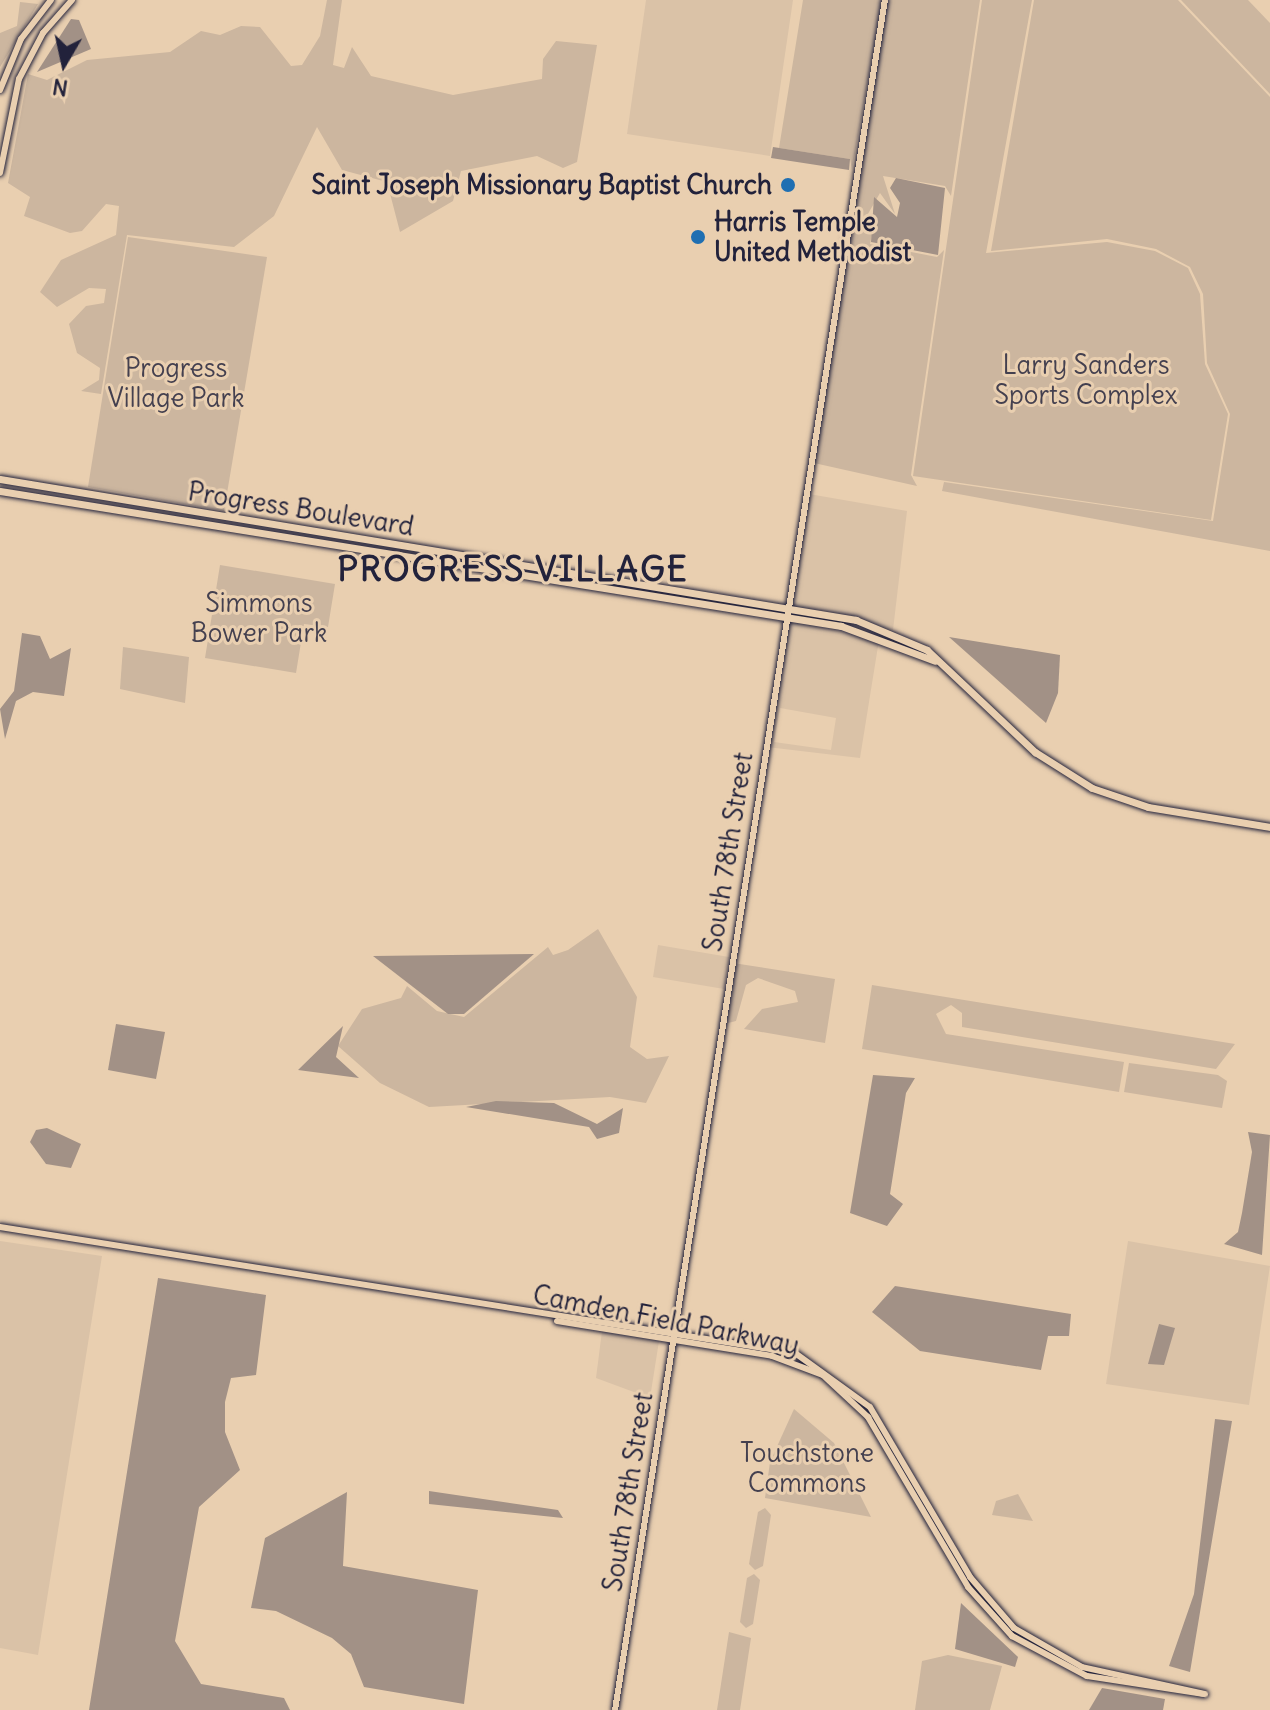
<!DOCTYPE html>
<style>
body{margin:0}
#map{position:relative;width:1270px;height:1710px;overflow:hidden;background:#e9cfb0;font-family:Delius,sans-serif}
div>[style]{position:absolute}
.built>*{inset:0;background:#dac2a7}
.green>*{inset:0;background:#ccb69f}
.water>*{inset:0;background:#a29186}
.roads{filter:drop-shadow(0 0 2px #22223b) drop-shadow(0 0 2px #22223b)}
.tertiary>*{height:6px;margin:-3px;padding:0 3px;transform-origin:3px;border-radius:3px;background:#e9cfb0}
.secondary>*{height:7px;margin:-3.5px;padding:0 3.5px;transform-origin:3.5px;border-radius:3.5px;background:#e9cfb0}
.dots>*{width:22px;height:22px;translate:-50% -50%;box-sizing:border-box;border:4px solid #e9cfb0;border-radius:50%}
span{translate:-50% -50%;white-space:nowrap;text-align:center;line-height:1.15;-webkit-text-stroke:6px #e9cfb0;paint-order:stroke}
.poi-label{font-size:26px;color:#22223b;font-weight:700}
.right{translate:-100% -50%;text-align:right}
.left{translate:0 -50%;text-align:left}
.park-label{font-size:26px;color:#44404f}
.street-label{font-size:26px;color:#22223b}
.district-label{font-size:34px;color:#22223b;font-weight:700;letter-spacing:2px}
.north{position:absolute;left:24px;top:24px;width:80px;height:80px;-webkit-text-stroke:6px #e9cfb0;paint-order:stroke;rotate:189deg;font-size:22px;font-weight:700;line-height:32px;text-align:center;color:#22223b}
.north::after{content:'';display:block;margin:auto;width:28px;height:36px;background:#22223b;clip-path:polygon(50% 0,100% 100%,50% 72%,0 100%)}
</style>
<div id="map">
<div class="built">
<i style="clip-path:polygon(646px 0,793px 0,770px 156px,627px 134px)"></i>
<i style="clip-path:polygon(809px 494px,907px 511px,893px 630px,789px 606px)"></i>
<i style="clip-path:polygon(evenodd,787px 620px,879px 640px,860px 758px,767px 747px,787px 620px,780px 708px,836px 718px,831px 750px,774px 742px,780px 708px)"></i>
<i style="clip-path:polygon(658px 945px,729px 957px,724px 989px,653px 977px)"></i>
<i style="clip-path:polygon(0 1241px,102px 1256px,38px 1655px,0 1648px)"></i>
<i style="clip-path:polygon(1128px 1241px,1270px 1266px,1249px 1405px,1106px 1384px)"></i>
<i style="clip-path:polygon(602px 1331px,659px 1341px,650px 1398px,596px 1378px)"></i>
</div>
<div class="green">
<i style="clip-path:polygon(327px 0,342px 0,333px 65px,344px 68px,352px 47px,371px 76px,453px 95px,542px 79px,543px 59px,556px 41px,597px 45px,577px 162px,563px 168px,537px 156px,461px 171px,453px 201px,400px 232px,387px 182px,342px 170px,317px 127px,274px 216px,234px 247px,127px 235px,101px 394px,81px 391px,99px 380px,100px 368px,77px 353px,69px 324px,86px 306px,104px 303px,106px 289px,89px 288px,57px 307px,40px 292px,61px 260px,116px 235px,119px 206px,106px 204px,82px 231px,70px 233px,24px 216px,30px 197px,8px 183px,28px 74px,47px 80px,87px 60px,170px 52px,201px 31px,220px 35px,241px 26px,260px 27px,291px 66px,302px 65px,320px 36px)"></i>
<i style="clip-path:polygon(803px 0,882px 0,852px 170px,850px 159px,779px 148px)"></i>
<i style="clip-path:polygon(887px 0,980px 0,951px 196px,945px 186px,883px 176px,895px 214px,880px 193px,865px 219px,873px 229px,870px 244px,937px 257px,944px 250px,911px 475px,917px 486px,814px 463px)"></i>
<i style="clip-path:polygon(982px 0,1032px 0,986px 253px,1107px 242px,1155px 251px,1188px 268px,1200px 294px,1205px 364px,1228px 414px,1211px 520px,913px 476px)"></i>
<i style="clip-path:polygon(1034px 0,1178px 0,1270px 97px,1270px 551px,942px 491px,944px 482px,1213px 521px,1230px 414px,1207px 363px,1203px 294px,1190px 267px,1156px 249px,1107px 239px,991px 251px)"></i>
<i style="clip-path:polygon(1181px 0,1248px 0,1270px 23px,1270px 94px)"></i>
<i style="clip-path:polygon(20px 2px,38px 4px,0 67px,0 33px,17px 26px)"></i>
<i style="clip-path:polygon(128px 237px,267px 257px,224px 511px,88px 487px)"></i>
<i style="clip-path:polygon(220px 565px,335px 584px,328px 627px,304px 624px,296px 673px,205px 658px)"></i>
<i style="clip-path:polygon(123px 647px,189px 657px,185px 703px,120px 689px)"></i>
<i style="clip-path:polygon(598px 929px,637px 997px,630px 1047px,647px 1059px,669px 1056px,646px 1103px,610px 1097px,429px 1107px,380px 1083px,338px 1046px,362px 1009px,401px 998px,407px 986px,437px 1011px,464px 1017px,548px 947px,553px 955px,568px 950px)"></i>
<i style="clip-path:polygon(733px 963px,835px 979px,825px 1043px,744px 1029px,762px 1009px,798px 1002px,795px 991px,758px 978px,746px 985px,736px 1021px,724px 1024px)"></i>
<i style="clip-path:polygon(872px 985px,1235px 1044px,1216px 1069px,962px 1027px,962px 1013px,951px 1005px,936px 1014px,946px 1034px,1124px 1062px,1119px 1092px,862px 1049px)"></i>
<i style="clip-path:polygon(1129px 1063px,1218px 1075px,1227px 1081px,1222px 1108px,1124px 1092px)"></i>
<i style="clip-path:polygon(794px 1409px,834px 1443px,871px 1517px,765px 1498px,770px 1462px)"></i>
<i style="clip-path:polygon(1018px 1494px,1033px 1521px,992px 1515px,996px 1501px)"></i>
<i style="clip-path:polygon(765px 1508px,771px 1515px,763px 1566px,755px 1570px,749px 1564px,758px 1512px)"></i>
<i style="clip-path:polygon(754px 1574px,760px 1580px,753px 1624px,746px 1628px,740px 1622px,747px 1578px)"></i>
<i style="clip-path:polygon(729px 1632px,751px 1638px,740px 1710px,717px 1710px)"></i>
<i style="clip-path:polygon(948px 1655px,1002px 1666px,990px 1710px,915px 1710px,922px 1661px)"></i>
</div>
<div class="water">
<i style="clip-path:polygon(71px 19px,79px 20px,91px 49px,37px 72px)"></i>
<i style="clip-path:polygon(773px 147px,850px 159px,849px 170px,771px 158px)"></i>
<i style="clip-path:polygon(896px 178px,945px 188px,938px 255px,871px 242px,874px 197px,897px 217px,900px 203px,890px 188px)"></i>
<i style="clip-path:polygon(22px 633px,40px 636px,50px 659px,71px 648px,64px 696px,33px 692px,16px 701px,5px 739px,0 709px,14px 691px)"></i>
<i style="clip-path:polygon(949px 637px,1060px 655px,1058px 693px,1046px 723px)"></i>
<i style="clip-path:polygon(534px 954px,464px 1014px,448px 1014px,373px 956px)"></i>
<i style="clip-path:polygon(116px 1024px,165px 1032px,156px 1079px,108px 1070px)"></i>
<i style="clip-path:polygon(343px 1026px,336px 1057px,359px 1078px,298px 1070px)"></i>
<i style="clip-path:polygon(873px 1075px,915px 1078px,906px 1093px,890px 1194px,903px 1204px,887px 1226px,850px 1213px)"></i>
<i style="clip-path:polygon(496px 1101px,554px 1103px,597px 1124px,623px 1108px,619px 1133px,597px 1139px,589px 1127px,466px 1107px)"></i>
<i style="clip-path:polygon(47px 1128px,81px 1144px,71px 1168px,46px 1164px,30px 1142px,36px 1130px)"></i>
<i style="clip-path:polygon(1248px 1132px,1270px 1135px,1262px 1255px,1224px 1244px,1238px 1232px,1242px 1213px,1252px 1152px)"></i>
<i style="clip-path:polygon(158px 1278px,266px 1295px,256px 1375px,231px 1378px,225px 1402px,225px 1432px,240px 1470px,199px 1507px,175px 1641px,201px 1684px,284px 1698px,290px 1710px,89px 1710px)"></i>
<i style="clip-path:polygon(895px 1286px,1071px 1314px,1069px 1336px,1048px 1336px,1041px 1370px,920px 1351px,872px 1312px)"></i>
<i style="clip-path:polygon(1159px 1324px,1175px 1328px,1164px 1365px,1148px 1364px)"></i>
<i style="clip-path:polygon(1215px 1419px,1232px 1421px,1190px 1672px,1169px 1666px,1194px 1594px)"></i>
<i style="clip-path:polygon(429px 1491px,558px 1510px,563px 1518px,429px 1504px)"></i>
<i style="clip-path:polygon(347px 1492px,343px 1566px,478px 1590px,464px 1704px,364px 1687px,351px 1654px,332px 1638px,276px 1611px,251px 1608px,265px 1538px)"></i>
<i style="clip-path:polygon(961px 1603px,1018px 1657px,1015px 1667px,955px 1649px)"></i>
<i style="clip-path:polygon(1102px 1688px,1165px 1699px,1163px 1710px,1089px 1710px)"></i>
</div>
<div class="roads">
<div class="tertiary">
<i style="left:0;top:90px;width:55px;rotate:-67.6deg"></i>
<i style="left:21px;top:39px;width:49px;rotate:-52.4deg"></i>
<i style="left:0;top:173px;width:96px;rotate:-78.6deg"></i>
<i style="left:19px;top:79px;width:52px;rotate:-62.4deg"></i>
<i style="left:43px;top:33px;width:44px;rotate:-48.7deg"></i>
<i style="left:0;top:1227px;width:805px;rotate:9.01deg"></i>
<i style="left:795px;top:1353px;width:92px;rotate:35.8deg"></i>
<i style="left:870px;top:1407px;width:197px;rotate:59.5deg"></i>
<i style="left:970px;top:1577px;width:67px;rotate:49.2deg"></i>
<i style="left:1014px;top:1628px;width:78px;rotate:29.8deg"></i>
<i style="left:1082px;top:1667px;width:126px;rotate:12.4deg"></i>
<i style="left:557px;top:1321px;width:218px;rotate:9.2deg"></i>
<i style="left:772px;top:1356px;width:54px;rotate:20.4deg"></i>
<i style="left:823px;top:1375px;width:62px;rotate:43deg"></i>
<i style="left:868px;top:1417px;width:197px;rotate:59.5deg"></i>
<i style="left:968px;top:1587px;width:66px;rotate:48.1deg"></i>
<i style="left:1012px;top:1636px;width:85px;rotate:28.1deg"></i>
<i style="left:1087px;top:1676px;width:117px;rotate:8.8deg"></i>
<i style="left:615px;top:1710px;width:1731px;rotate:-81.03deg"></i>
</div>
<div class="secondary">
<i style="left:0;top:479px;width:868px;rotate:9.35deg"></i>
<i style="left:856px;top:620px;width:77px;rotate:22.9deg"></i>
<i style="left:927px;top:650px;width:149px;rotate:43.4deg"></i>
<i style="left:1035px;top:752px;width:67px;rotate:32.3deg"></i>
<i style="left:1092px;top:788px;width:59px;rotate:18.7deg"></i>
<i style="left:1148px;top:807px;width:124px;rotate:9.3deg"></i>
<i style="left:0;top:491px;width:852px;rotate:9.12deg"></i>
<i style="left:841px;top:626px;width:100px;rotate:20.4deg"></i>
</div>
</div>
<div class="dots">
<i style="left:788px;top:185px;background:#1f6fb2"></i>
<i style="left:698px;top:237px;background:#1f6fb2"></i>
</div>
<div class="poi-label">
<span class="right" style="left:772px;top:185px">Saint Joseph Missionary Baptist Church</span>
<span class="left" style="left:714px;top:237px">Harris Temple<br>United Methodist</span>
</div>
<div class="park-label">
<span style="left:1086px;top:380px">Larry Sanders<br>Sports Complex</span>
<span style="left:176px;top:383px">Progress<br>Village Park</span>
<span style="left:259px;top:618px">Simmons<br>Bower Park</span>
<span style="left:807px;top:1468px">Touchstone<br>Commons</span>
</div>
<div class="street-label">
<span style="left:301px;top:509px;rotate:9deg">Progress Boulevard</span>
<span style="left:728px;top:852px;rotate:-81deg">South 78th Street</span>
<span style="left:666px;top:1320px;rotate:11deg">Camden Field Parkway</span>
<span style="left:628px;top:1492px;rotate:-81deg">South 78th Street</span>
</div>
<div class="district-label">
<span style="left:513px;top:569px">PROGRESS VILLAGE</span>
</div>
<div class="north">N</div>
</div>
